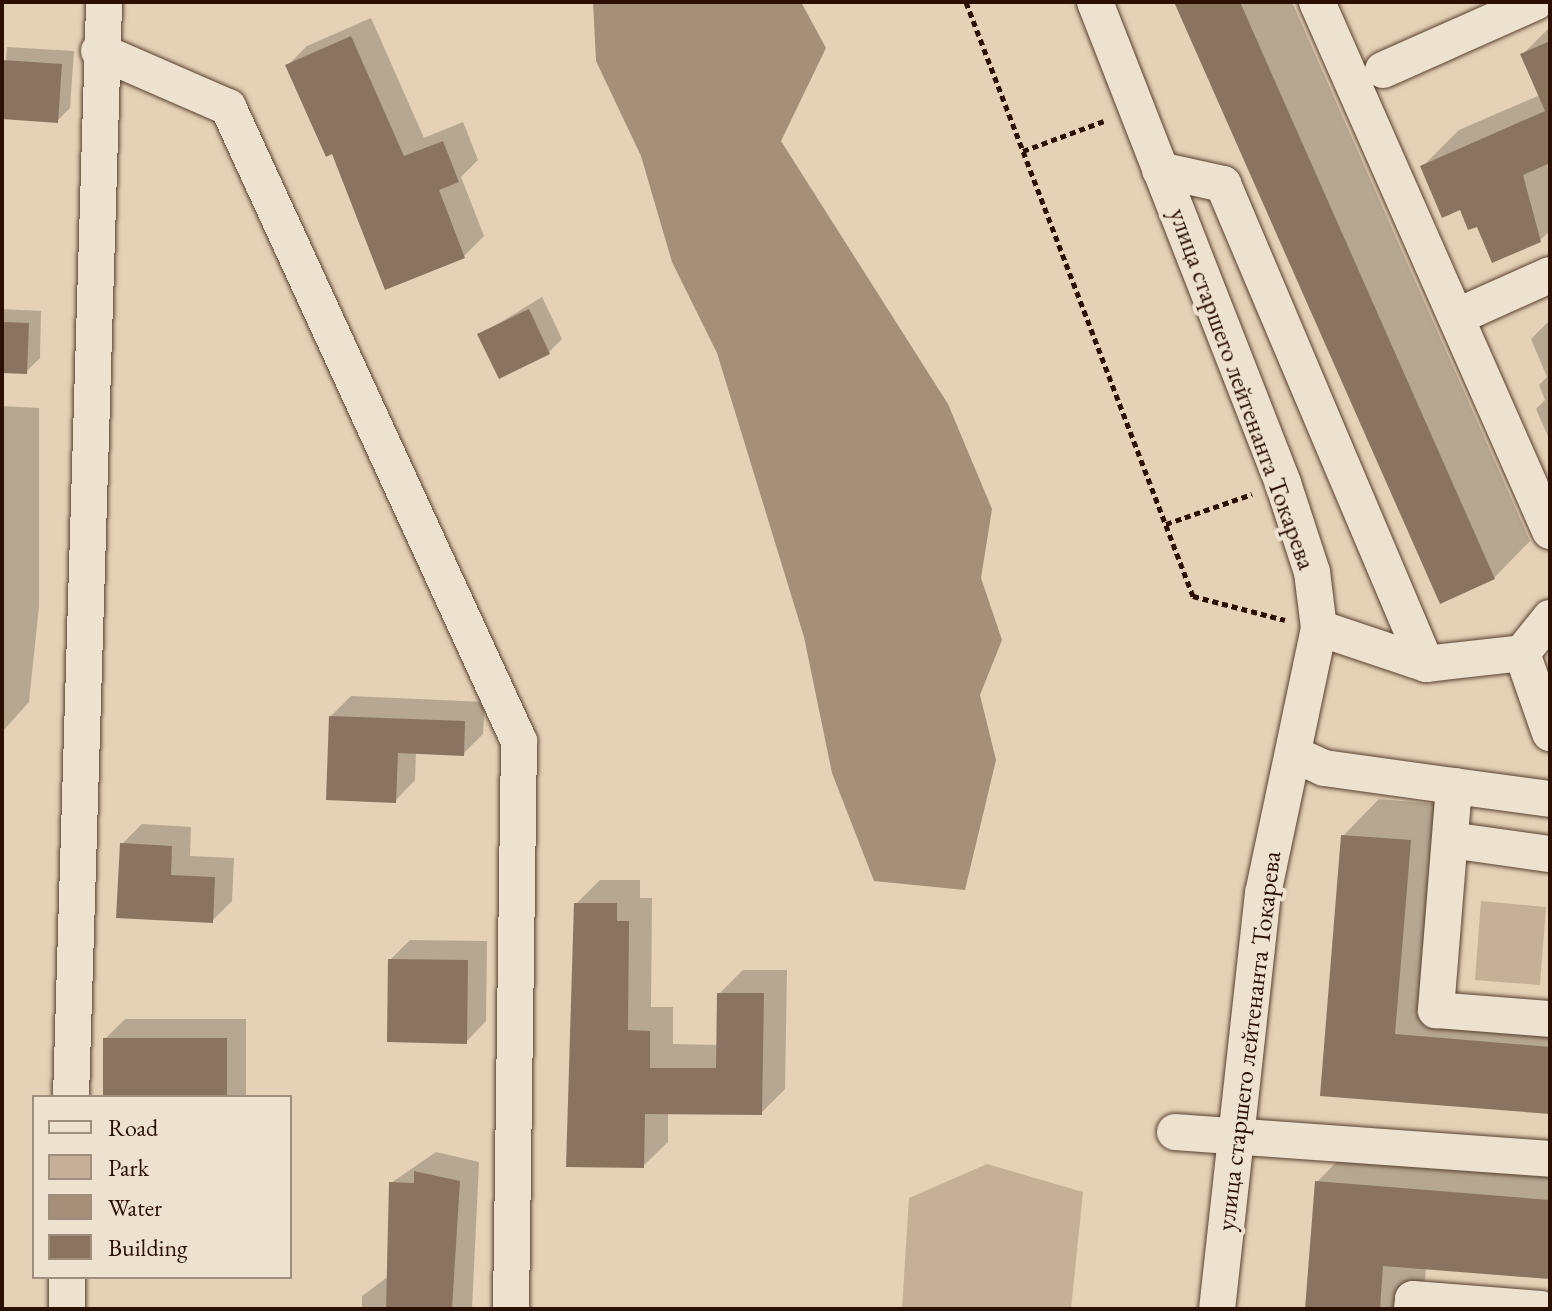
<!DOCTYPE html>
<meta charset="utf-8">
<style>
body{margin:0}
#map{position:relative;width:1552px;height:1311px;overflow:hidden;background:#e4d1b6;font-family:"EB Garamond",serif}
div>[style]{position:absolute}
.green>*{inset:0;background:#c5b097}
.water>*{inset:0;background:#a58f78}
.shadow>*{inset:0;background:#0003}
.building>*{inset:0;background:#8b745f}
.path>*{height:5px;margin-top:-2.5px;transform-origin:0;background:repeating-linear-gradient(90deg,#2b0f00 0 6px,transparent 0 10px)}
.roads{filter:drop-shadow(0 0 2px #59402e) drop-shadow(0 0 2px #59402e)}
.minor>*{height:36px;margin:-18px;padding:0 18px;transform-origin:18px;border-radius:18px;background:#ede1d0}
span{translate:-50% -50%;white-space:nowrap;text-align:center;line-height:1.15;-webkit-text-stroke:8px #ede1d0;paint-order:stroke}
.street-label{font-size:26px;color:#2b0f00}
.frame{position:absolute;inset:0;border:4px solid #2b0f00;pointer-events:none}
.legend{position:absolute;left:32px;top:1095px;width:260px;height:184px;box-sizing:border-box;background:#ede1d0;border:2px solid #9f8d7d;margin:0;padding:10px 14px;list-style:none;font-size:24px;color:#2b0f00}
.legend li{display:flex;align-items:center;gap:16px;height:40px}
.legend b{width:40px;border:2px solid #9f8d7d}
</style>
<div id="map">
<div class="green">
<i style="clip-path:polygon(1481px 901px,1546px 907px,1540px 985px,1475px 980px)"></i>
<i style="clip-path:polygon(987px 1164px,1083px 1192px,1071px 1309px,902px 1309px,909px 1198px)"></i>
</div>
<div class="water">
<i style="clip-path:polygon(593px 2px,801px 2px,826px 48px,781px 141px,948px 404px,992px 509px,981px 578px,1002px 640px,980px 695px,996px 760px,965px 890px,874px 881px,832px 773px,804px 637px,717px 353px,672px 262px,641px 156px,596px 61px)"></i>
</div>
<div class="shadow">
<i style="clip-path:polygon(1176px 2px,1292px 2px,1530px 541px,1494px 578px)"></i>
<i style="clip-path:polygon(371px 18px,424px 138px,463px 122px,478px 160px,461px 177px,484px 236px,464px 256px,333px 151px,287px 66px,307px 46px)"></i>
<i style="clip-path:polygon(1550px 27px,1550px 231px,1540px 240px,1478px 224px,1423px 166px,1459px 130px,1540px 95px,1523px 54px)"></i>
<i style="clip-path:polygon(7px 47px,74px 51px,70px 108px,57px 121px,2px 117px)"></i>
<i style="clip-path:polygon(542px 297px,562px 339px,549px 352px,480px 335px)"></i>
<i style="clip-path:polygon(2px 309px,41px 311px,40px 358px,26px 372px,2px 371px)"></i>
<i style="clip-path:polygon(1550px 320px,1550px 441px,1536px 409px,1545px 400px,1539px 385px,1547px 377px,1531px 339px)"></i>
<i style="clip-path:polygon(2px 406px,39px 408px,39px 606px,29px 702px,2px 732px)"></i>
<i style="clip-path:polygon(351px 696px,485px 702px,483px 734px,463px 754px,416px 752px,415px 780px,395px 801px,331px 716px)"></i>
<i style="clip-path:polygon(1379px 799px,1447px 805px,1431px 998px,1550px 1008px,1550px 1112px,1322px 1094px,1343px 836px)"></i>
<i style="clip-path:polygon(142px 824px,191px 827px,190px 856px,234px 858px,232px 901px,212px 921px,122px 844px)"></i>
<i style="clip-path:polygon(600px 880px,640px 880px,640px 898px,652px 898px,651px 1007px,673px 1007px,673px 1044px,718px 1045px,719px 994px,743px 970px,787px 970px,785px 1089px,761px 1113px,668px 1112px,668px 1142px,643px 1166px,576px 904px)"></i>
<i style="clip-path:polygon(410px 940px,487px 941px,486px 1021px,466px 1042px,390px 960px)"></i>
<i style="clip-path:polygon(125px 1019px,246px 1019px,246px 1097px,103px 1097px,105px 1039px)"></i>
<i style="clip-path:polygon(1364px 1134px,1550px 1149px,1550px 1277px,1426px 1267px,1423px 1309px,1307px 1309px,1317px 1182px)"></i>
<i style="clip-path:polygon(436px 1152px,479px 1162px,472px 1309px,362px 1309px,362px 1296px,389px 1276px,391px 1183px)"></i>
</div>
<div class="building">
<i style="clip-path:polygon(1174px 2px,1240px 2px,1495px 579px,1440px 604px)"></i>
<i style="clip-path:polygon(351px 36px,404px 156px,443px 141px,459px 182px,439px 190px,465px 258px,385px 290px,332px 154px,326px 157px,285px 65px)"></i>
<i style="clip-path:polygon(1550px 41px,1550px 163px,1523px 175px,1541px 242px,1492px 263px,1477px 227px,1468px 230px,1460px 210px,1442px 218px,1420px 166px,1545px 111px,1520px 54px)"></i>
<i style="clip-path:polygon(2px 60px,62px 64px,58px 123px,2px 119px)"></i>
<i style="clip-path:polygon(529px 309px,550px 354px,499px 379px,477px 334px)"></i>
<i style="clip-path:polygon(2px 322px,29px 323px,27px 374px,2px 373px)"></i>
<i style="clip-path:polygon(329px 716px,465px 721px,464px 756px,398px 753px,396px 803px,326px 800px)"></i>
<i style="clip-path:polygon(1341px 835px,1411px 840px,1395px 1034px,1550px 1047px,1550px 1114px,1320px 1096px)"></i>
<i style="clip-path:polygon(120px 843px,172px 846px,171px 875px,215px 877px,213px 923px,116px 918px)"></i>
<i style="clip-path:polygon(574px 903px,617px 903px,617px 921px,629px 921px,628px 1030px,650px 1031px,650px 1068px,716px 1068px,717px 993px,764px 993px,762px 1115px,645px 1114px,644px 1168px,566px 1167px)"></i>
<i style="clip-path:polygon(388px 959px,468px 960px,467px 1044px,387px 1042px)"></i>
<i style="clip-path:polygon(103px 1038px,227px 1038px,227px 1097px,103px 1097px)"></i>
<i style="clip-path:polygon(414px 1171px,460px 1181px,452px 1309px,386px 1309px,389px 1182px,414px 1183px)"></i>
<i style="clip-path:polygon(1315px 1181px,1550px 1200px,1550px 1279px,1383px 1266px,1380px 1309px,1305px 1309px)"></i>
</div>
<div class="path">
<i style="left:966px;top:2px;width:636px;rotate:69.09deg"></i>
<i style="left:1193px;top:596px;width:95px;rotate:14.6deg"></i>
<i style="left:1023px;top:151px;width:86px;rotate:-20.3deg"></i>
<i style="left:1166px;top:524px;width:91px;rotate:-19.2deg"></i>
</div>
<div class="roads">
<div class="minor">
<i style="left:1095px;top:2px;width:516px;rotate:68.65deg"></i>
<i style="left:1283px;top:483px;width:94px;rotate:72deg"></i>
<i style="left:1312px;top:572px;width:56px;rotate:82.9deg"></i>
<i style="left:1319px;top:628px;width:271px;rotate:101.9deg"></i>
<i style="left:1263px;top:893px;width:419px;rotate:96.3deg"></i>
<i style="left:1317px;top:2px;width:578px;rotate:66.23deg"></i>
<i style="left:99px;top:51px;width:141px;rotate:23.5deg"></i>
<i style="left:228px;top:107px;width:698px;rotate:65.35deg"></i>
<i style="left:519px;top:741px;width:568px;rotate:90.81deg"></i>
<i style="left:1383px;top:70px;width:167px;rotate:-24deg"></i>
<i style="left:1160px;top:170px;width:65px;rotate:12.5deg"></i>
<i style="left:1223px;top:184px;width:521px;rotate:67.08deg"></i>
<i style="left:1456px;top:317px;width:103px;rotate:-24.1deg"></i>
<i style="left:1319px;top:628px;width:113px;rotate:18.6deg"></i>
<i style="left:1426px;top:664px;width:97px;rotate:-6.5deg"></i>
<i style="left:1522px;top:653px;width:85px;rotate:70.7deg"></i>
<i style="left:1522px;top:653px;width:45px;rotate:-51.3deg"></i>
<i style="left:1293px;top:754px;width:34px;rotate:24deg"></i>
<i style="left:1324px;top:768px;width:131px;rotate:7.9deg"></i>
<i style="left:1454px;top:786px;width:225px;rotate:94.6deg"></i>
<i style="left:1436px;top:1010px;width:114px;rotate:4.5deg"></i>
<i style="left:1454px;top:786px;width:97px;rotate:7.7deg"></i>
<i style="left:1450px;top:840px;width:101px;rotate:8deg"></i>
<i style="left:71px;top:1097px;width:1095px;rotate:-88.27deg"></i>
<i style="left:1175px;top:1132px;width:376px;rotate:4.1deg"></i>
<i style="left:67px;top:1309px;width:32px;rotate:-90deg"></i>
<i style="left:1412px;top:1309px;width:10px;rotate:-84deg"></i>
<i style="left:1413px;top:1299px;width:128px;rotate:4.5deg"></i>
</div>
</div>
<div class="street-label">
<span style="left:1242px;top:389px;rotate:70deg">улица старшего лейтенанта Токарева</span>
<span style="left:1249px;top:1041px;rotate:-83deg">улица старшего лейтенанта Токарева</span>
</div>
<div class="frame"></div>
<ul class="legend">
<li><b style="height:10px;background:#ede1d0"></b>Road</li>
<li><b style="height:22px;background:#c5b097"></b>Park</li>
<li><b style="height:22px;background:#a58f78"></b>Water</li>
<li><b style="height:22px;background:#8b745f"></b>Building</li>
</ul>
</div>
